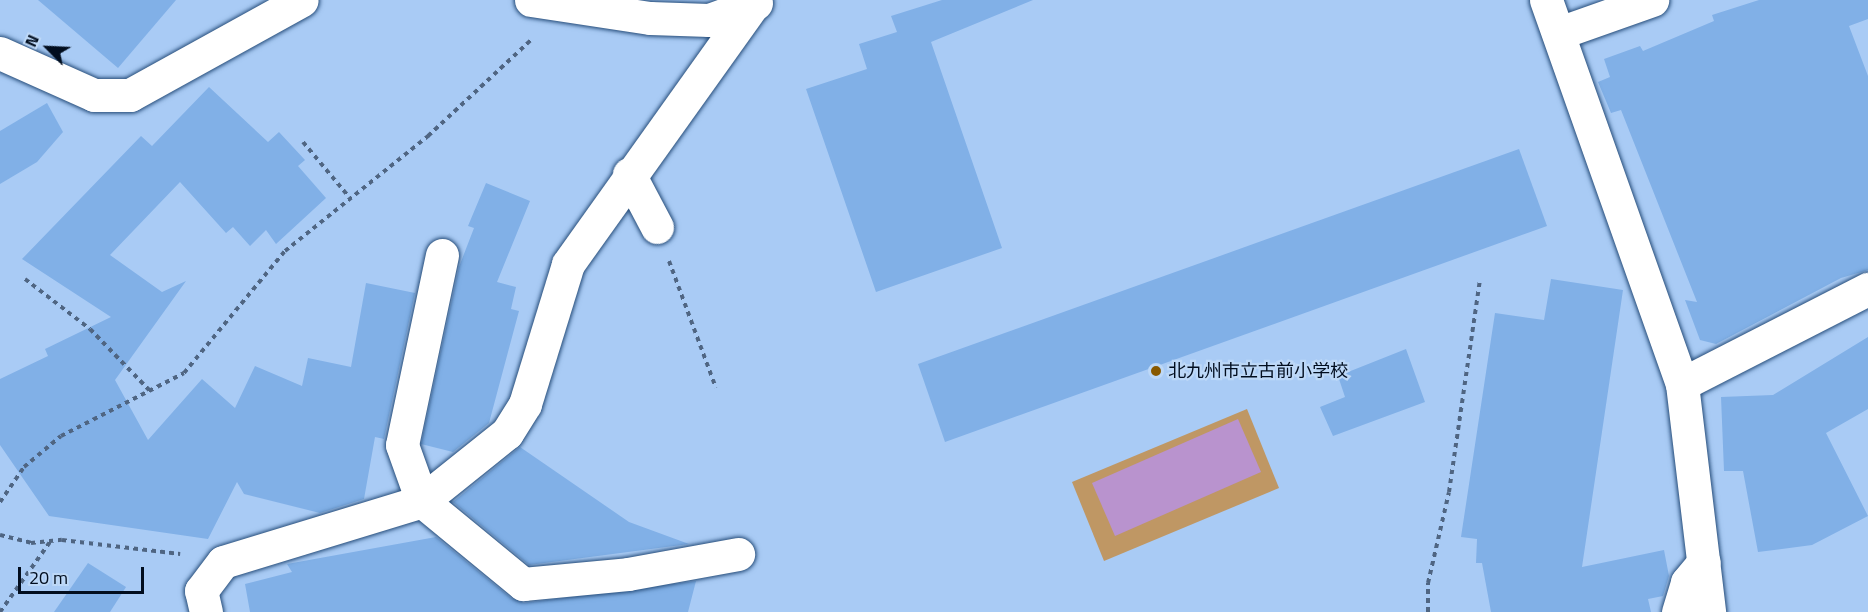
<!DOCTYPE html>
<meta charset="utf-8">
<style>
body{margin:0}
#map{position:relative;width:1868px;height:612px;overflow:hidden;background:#a9cbf5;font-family:"Titillium Web","Noto Sans JP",sans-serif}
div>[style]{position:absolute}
.green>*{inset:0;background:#bf9764}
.water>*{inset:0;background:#b993ce}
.building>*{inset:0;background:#81b0e7}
.path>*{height:4px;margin-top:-2px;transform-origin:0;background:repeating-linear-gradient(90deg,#4f6582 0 4.5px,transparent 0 9px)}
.roads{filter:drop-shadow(0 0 2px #264d7a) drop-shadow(0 0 2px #264d7a)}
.minor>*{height:33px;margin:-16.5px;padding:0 16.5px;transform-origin:16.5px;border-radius:16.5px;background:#fff}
.dots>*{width:16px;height:16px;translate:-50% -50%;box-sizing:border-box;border:3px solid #bdd8f7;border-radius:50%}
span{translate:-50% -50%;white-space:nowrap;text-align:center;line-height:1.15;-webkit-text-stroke:4.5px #bdd8f7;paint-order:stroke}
.poi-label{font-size:18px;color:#010d1e}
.left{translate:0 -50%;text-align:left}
.north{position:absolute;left:18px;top:18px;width:60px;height:60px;-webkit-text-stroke:4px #bdd8f7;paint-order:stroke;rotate:294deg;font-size:16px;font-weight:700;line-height:24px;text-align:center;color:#010d1e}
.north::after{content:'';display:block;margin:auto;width:21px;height:27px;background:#010d1e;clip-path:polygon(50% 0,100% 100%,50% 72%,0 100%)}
.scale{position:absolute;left:18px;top:567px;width:126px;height:27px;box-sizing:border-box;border:3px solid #010d1e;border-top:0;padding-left:8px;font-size:18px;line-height:21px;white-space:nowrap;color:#010d1e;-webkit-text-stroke:4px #bdd8f7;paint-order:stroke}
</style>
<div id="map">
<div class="green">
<i style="clip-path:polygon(1247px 409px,1279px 488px,1104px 561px,1072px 482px)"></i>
</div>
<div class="water">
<i style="clip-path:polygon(1238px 419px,1261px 472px,1115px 536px,1092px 483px)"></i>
</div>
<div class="building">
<i style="clip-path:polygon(38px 0,176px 0,118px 68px)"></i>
<i style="clip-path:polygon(942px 0,1033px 0,931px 42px,1002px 248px,876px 292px,806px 89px,867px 69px,859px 44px,897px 32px,891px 16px)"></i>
<i style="clip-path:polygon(1759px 0,1868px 0,1868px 19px,1849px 26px,1868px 76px,1868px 270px,1841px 278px,1716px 344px,1700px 340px,1685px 300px,1697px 302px,1621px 110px,1611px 113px,1598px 82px,1610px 77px,1604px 59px,1640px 46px,1643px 51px,1714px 21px,1712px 15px)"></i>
<i style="clip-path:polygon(209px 87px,268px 142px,279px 132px,305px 160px,298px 166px,326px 198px,276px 244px,266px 230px,250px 246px,233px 227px,226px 233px,180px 182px,110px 255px,162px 292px,186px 281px,115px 380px,148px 440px,202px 379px,235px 408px,255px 366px,302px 386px,308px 358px,351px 367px,366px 283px,415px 293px,384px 439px,375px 437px,364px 499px,320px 513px,244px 494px,237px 482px,208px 539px,49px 516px,0 445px,0 379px,48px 356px,45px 349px,111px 317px,22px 259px,141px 136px,152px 146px)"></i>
<i style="clip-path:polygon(47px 103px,63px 132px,37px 162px,0 184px,0 131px)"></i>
<i style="clip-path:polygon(1519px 149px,1547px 226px,945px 442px,918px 364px)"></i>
<i style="clip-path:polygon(486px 183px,530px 201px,497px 282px,516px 287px,511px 309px,519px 311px,489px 423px,453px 452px,421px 444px,459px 267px,474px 228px,468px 226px)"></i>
<i style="clip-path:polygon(1551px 279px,1623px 290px,1582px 567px,1664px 550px,1669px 576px,1663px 596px,1648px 599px,1651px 612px,1491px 612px,1482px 563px,1476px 563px,1477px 539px,1461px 537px,1495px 313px,1544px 320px)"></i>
<i style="clip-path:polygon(1868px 337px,1868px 409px,1826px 433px,1868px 516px,1812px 545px,1758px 552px,1743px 471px,1724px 471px,1721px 397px,1773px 395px)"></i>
<i style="clip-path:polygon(1406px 349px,1425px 402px,1333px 436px,1320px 407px,1345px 397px,1338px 376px)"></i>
<i style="clip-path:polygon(520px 447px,629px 522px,689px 544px,529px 565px,453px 502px)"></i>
<i style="clip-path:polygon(436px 537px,511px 598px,524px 603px,696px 581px,688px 612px,250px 612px,245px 584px,292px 572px,287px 564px)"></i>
<i style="clip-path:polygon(88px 563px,126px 587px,110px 612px,54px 612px)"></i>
</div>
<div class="path">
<i style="left:303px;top:142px;width:73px;rotate:50deg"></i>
<i style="left:669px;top:261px;width:135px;rotate:69.7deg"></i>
<i style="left:25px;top:279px;width:82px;rotate:37.6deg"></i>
<i style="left:90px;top:329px;width:86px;rotate:45.9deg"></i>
<i style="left:0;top:502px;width:42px;rotate:-55.6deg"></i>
<i style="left:24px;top:467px;width:48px;rotate:-40deg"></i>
<i style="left:61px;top:436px;width:138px;rotate:-27.1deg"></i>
<i style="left:184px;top:373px;width:158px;rotate:-50.4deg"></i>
<i style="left:285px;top:251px;width:184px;rotate:-38.8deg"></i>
<i style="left:428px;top:136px;width:142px;rotate:-43deg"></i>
<i style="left:0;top:535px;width:32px;rotate:14deg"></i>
<i style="left:31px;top:543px;width:31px;rotate:-6deg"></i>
<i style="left:62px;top:540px;width:119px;rotate:6.8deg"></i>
<i style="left:0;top:612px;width:86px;rotate:-54.5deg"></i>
<i style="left:1428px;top:612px;width:29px;rotate:-90deg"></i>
<i style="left:1428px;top:583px;width:93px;rotate:-77deg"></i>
<i style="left:1449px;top:492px;width:214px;rotate:-81.7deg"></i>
</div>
<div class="roads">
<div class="minor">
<i style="left:531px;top:0;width:120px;rotate:8.6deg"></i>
<i style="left:650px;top:18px;width:59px;rotate:1.9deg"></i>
<i style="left:709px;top:20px;width:50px;rotate:-19.9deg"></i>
<i style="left:1546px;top:0;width:407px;rotate:70.5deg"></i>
<i style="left:1682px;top:384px;width:230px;rotate:83.2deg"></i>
<i style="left:1559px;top:33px;width:99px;rotate:-19.5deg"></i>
<i style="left:0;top:53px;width:103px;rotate:24.1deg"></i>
<i style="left:94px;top:95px;width:36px"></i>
<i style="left:130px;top:95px;width:196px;rotate:-28.9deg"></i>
<i style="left:629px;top:174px;width:60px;rotate:62.2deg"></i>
<i style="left:442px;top:255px;width:194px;rotate:101.9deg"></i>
<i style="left:402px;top:445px;width:59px;rotate:70.3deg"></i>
<i style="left:422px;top:501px;width:131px;rotate:39.4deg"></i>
<i style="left:523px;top:584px;width:105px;rotate:-5.4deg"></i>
<i style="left:628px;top:574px;width:112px;rotate:-10.3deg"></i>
<i style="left:1682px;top:384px;width:209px;rotate:-27.1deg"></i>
<i style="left:206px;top:612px;width:22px;rotate:-103deg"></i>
<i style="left:201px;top:591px;width:36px;rotate:-53deg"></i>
<i style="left:223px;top:562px;width:208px;rotate:-17deg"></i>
<i style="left:422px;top:501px;width:109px;rotate:-38.7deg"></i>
<i style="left:507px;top:433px;width:34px;rotate:-58deg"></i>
<i style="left:525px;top:404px;width:146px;rotate:-72.9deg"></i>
<i style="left:568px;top:264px;width:320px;rotate:-54.5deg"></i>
<i style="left:1678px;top:612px;width:31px;rotate:-73deg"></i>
<i style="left:1687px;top:582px;width:26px;rotate:-50deg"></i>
</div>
</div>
<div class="dots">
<i style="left:1156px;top:371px;background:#885900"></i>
</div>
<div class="poi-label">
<span class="left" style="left:1168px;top:371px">北九州市立古前小学校</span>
</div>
<div class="north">N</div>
<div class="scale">20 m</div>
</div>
